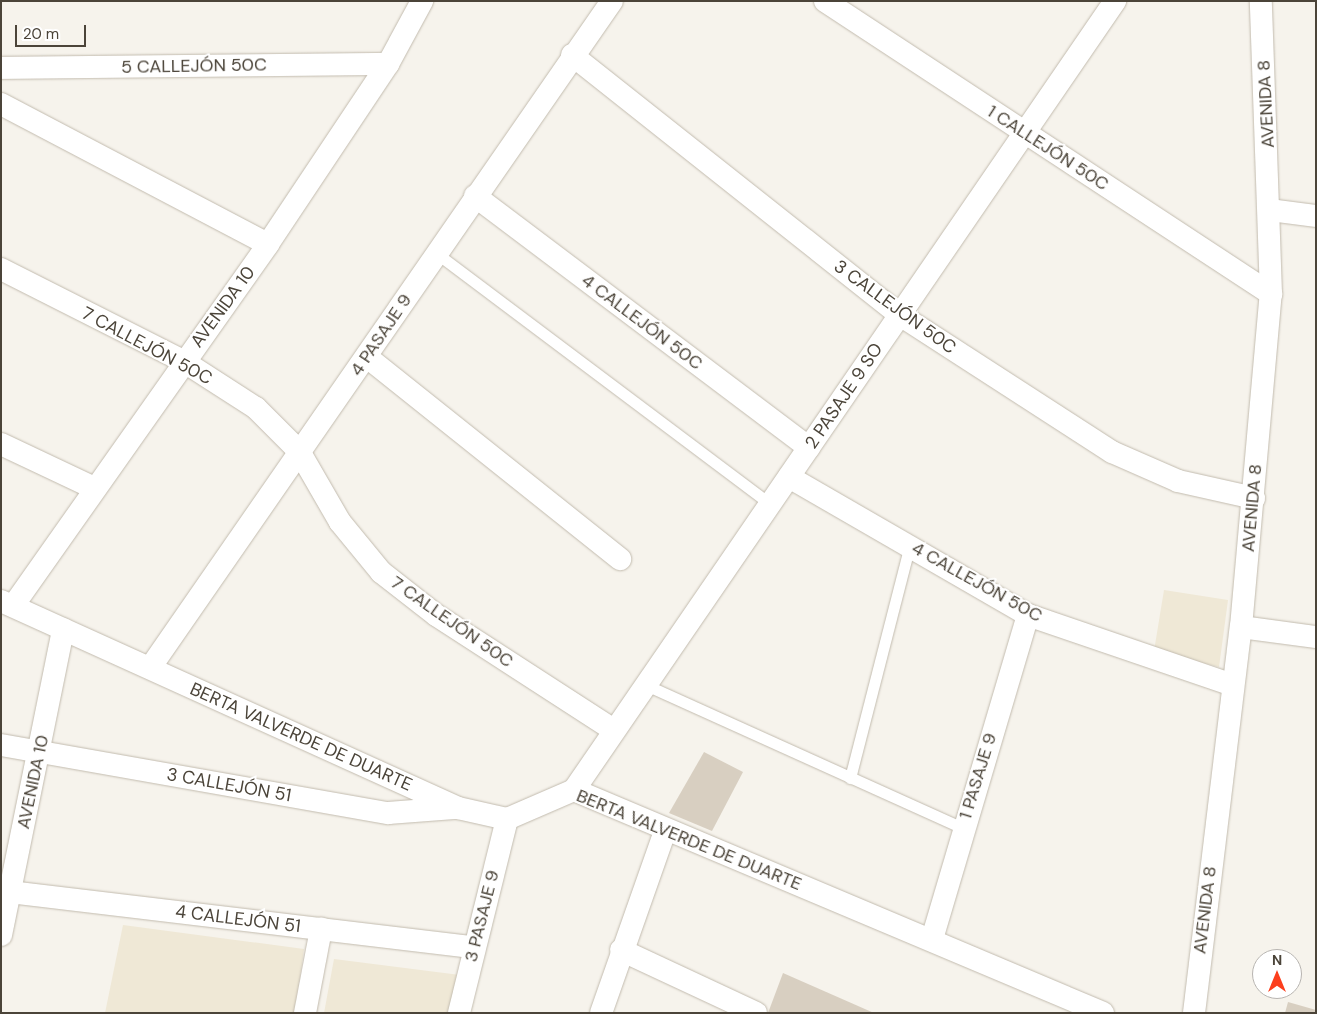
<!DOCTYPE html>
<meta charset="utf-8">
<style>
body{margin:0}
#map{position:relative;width:1317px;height:1014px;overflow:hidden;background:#f6f3ec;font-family:"DM Sans",sans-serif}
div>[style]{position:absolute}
.education>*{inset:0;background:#efe8d6}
.building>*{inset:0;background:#d8cfc1}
.roads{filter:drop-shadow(0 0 1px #c2bbae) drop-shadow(0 0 1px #c2bbae)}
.lane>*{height:11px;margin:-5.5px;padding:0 5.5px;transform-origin:5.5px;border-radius:5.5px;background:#fff}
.street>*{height:22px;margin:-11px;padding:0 11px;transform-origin:11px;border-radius:11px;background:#fff}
span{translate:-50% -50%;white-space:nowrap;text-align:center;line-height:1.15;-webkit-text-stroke:4px #fff;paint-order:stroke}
.street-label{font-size:18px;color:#4b4439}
.frame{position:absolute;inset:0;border:2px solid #4b4439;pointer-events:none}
.north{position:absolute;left:1252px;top:949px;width:50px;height:50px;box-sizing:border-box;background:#fff;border:1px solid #b7b4b0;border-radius:50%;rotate:0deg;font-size:14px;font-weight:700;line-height:20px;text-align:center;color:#4b4439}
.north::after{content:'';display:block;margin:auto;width:18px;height:22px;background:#fc3f1d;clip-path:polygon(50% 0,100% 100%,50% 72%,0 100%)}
.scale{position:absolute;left:15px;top:25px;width:71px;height:22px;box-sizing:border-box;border:2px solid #4b4439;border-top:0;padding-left:6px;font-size:15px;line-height:18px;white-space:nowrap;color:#4b4439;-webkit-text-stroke:4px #fff;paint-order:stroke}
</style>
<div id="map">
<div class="education">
<i style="clip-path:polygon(1164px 590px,1228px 600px,1219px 667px,1154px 651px)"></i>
<i style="clip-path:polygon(123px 925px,304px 949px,295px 1013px,105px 1013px)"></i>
<i style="clip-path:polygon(334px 959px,460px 975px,451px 1013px,324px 1013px)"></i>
</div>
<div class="building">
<i style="clip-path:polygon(704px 752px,743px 772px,712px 831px,669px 813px)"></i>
<i style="clip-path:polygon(783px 973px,874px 1013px,768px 1013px)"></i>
<i style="clip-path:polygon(1288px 1002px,1316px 1010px,1316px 1013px,1285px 1013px)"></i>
</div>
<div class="roads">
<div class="lane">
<i style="left:436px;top:253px;width:418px;rotate:36.9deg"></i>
<i style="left:646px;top:685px;width:348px;rotate:24.3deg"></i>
<i style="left:850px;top:778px;width:241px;rotate:-75.6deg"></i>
</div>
<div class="street">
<i style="left:825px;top:1px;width:534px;rotate:33.3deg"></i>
<i style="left:572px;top:55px;width:419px;rotate:38.4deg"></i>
<i style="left:900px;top:315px;width:252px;rotate:32.9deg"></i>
<i style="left:1112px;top:452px;width:72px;rotate:23.7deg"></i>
<i style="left:1178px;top:481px;width:78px;rotate:12.6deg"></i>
<i style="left:1px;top:68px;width:387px;rotate:-0.6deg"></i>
<i style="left:1px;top:104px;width:301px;rotate:27.7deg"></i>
<i style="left:475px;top:196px;width:418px;rotate:37deg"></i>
<i style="left:1270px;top:210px;width:46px;rotate:7.4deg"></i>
<i style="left:1px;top:269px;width:204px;rotate:26.8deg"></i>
<i style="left:183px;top:361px;width:87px;rotate:32.8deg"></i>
<i style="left:256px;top:408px;width:61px;rotate:45deg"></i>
<i style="left:299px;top:451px;width:82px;rotate:60deg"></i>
<i style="left:340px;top:522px;width:65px;rotate:50.6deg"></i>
<i style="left:381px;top:572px;width:70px;rotate:38deg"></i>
<i style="left:436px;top:615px;width:212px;rotate:32.9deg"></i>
<i style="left:367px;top:357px;width:324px;rotate:38.6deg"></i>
<i style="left:1px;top:444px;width:103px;rotate:25.3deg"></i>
<i style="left:789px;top:477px;width:276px;rotate:30deg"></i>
<i style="left:1028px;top:615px;width:216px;rotate:18.9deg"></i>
<i style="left:1px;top:601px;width:502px;rotate:24.37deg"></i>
<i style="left:458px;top:808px;width:50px;rotate:12.7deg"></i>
<i style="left:507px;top:819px;width:73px;rotate:-23.4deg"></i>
<i style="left:574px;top:790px;width:574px;rotate:22.86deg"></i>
<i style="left:13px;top:606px;width:443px;rotate:-54.8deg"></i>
<i style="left:268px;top:244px;width:216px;rotate:-56.3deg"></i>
<i style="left:388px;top:64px;width:72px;rotate:-61.6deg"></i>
<i style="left:1241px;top:627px;width:76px;rotate:7.6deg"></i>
<i style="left:150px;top:668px;width:811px;rotate:-55.29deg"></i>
<i style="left:1px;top:745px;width:393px;rotate:10deg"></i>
<i style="left:388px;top:813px;width:66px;rotate:-4.3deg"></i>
<i style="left:574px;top:790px;width:957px;rotate:-55.56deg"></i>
<i style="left:1px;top:891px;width:476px;rotate:6.8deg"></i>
<i style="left:1px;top:935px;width:312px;rotate:-78.5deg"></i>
<i style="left:932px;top:939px;width:338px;rotate:-73.5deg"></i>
<i style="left:621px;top:950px;width:149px;rotate:25deg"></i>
<i style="left:305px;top:1013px;width:86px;rotate:-79.2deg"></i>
<i style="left:459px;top:1013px;width:200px;rotate:-76.1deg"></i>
<i style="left:601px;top:1013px;width:193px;rotate:-70.6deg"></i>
<i style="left:1194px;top:1013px;width:389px;rotate:-83.1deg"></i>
<i style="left:1241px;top:627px;width:334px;rotate:-84.9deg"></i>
<i style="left:1271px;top:294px;width:293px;rotate:-92deg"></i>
</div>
</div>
<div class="street-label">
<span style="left:194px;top:66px;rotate:-1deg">5 CALLEJÓN 50C</span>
<span style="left:1266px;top:104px;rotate:-93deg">AVENIDA 8</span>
<span style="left:1048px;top:148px;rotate:33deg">1 CALLEJÓN 50C</span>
<span style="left:223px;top:307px;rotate:-54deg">AVENIDA 10</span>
<span style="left:895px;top:307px;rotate:36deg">3 CALLEJÓN 50C</span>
<span style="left:642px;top:322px;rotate:37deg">4 CALLEJÓN 50C</span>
<span style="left:381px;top:335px;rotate:-56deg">4 PASAJE 9</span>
<span style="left:147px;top:346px;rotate:28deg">7 CALLEJÓN 50C</span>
<span style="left:844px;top:396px;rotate:-56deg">2 PASAJE 9 SO</span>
<span style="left:1252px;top:508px;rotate:-85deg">AVENIDA 8</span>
<span style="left:977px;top:582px;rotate:29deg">4 CALLEJÓN 50C</span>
<span style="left:452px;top:622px;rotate:35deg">7 CALLEJÓN 50C</span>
<span style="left:301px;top:737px;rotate:24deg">BERTA VALVERDE DE DUARTE</span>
<span style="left:978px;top:776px;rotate:-73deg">1 PASAJE 9</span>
<span style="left:33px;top:782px;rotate:-78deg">AVENIDA 10</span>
<span style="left:229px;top:785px;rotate:10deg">3 CALLEJÓN 51</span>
<span style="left:689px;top:840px;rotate:22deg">BERTA VALVERDE DE DUARTE</span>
<span style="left:1205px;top:910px;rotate:-83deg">AVENIDA 8</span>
<span style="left:482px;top:916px;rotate:-76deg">3 PASAJE 9</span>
<span style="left:238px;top:919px;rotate:7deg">4 CALLEJÓN 51</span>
</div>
<div class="frame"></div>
<div class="north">N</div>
<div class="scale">20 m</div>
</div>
